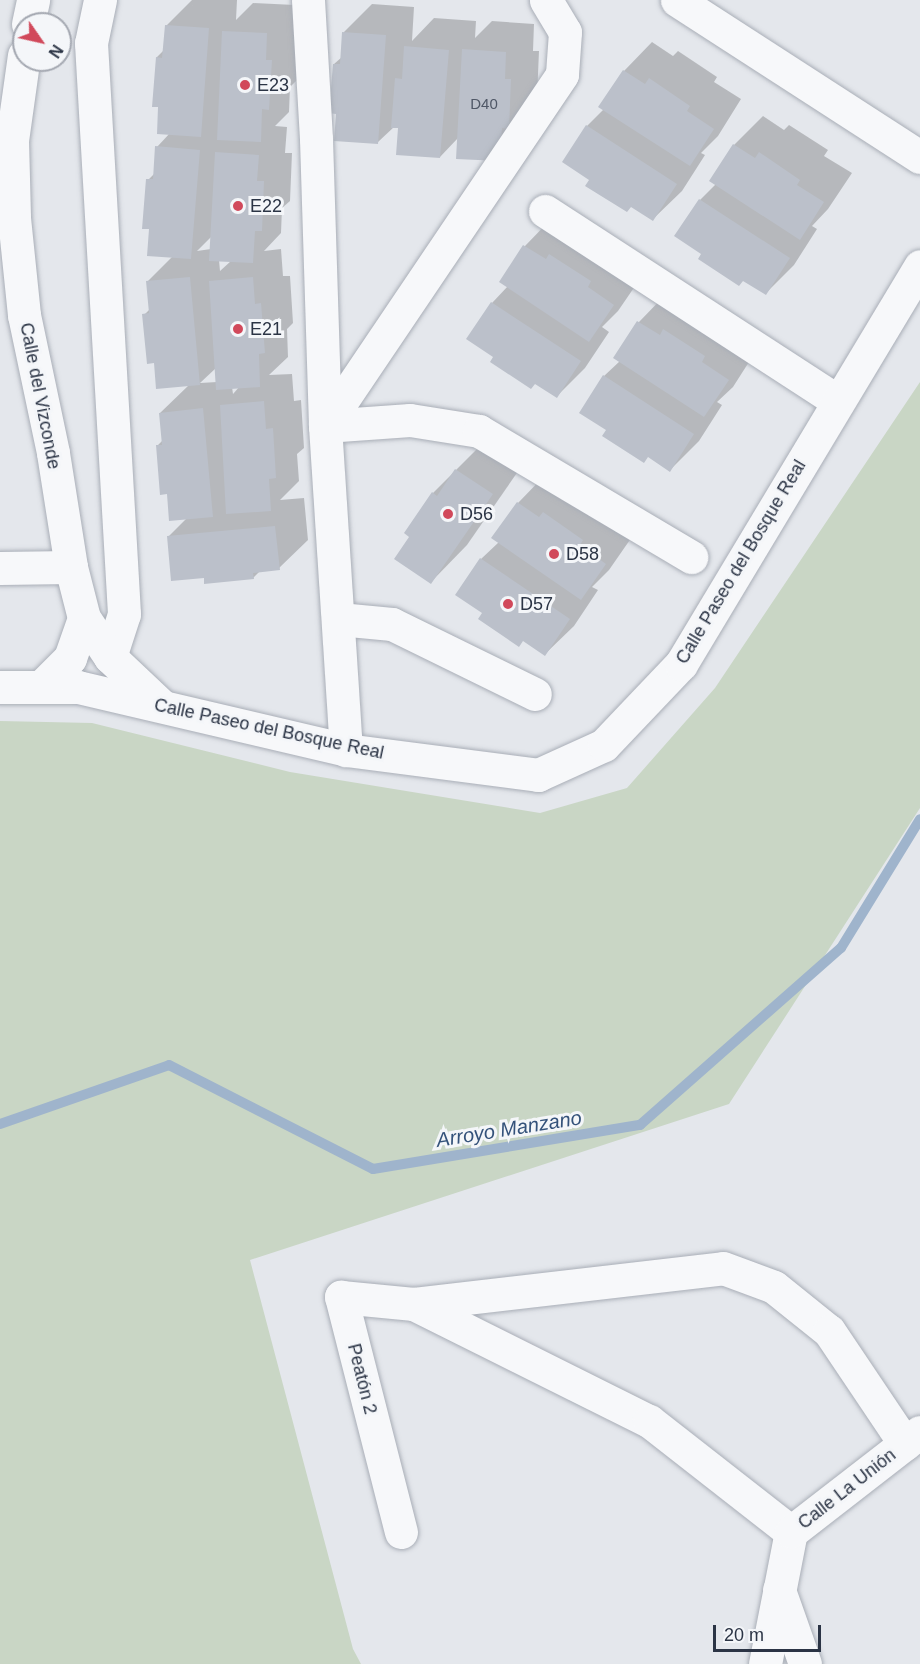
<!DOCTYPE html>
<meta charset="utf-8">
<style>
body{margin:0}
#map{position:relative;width:920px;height:1664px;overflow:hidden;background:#e4e7ec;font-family:Helvetica,sans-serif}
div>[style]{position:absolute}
.green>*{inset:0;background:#c9d6c5}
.shadow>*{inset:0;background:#0003}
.stream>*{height:10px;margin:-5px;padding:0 5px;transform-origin:5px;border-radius:5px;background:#9fb4cc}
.building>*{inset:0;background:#bbc0ca}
.roads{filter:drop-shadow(0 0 2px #a9aeb7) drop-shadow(0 0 2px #a9aeb7)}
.minor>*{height:33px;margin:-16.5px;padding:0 16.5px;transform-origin:16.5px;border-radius:16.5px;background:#f7f8fa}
.dots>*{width:16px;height:16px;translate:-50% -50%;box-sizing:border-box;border:3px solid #f4f6f9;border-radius:50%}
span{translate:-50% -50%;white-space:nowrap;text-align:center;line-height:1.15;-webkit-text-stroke:6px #f4f6f9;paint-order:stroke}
.number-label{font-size:15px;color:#4f5766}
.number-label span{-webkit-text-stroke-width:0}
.poi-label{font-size:18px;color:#2b3445}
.left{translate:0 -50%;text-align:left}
.street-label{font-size:18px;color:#2b3445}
.water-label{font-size:20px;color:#34527a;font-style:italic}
.north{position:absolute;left:12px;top:12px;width:60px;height:60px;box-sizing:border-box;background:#f4f6f9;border:2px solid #a4a8b1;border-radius:50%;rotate:124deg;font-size:16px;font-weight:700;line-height:24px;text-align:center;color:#2b3445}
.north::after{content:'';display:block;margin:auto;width:21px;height:27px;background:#d1495b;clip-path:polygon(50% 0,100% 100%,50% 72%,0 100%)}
.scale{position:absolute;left:713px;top:1625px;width:108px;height:27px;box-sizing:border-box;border:3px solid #2b3445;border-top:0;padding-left:8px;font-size:18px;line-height:21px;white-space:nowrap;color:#2b3445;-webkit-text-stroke:4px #f4f6f9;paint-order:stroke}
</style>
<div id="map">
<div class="green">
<i style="clip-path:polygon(920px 382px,920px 808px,729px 1104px,250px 1260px,353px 1649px,361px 1664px,0 1664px,0 721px,92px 723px,290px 772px,540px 813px,627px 788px,715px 688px)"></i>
</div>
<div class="shadow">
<i style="clip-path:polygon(evenodd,192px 0,237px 0,236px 20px,253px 3px,295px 5px,297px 80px,290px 87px,289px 112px,275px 126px,287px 127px,285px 153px,292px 153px,290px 201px,282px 208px,281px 233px,264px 251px,281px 249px,283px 276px,290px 276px,293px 323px,287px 329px,288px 357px,269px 375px,292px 374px,294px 401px,301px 400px,304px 448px,297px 454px,299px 481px,280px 500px,304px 498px,308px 540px,279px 568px,261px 570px,253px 578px,205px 576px,168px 537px,187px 518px,168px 493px,157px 446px,163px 440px,160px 413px,189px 385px,155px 361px,144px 315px,150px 309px,148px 281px,173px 256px,151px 228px,148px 180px,155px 173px,157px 147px,170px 133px,160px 106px,157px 57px,164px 50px,166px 26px,192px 0,212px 236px,211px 249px,197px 251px,212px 236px,192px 0,219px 260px,231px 261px,220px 271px,219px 260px,192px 0,216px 368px,217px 382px,200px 383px,216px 368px,192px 0,240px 386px,233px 394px,232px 387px,240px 386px)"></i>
<i style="clip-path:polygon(372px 4px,414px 7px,412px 41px,434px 18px,476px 21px,475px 38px,492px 21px,534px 24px,533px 51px,539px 51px,537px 98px,500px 159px,458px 138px,440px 157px,399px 127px,394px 127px,378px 142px,337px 113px,334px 64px,342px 57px,344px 32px)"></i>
<i style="clip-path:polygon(652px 42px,673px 56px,678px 51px,717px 77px,714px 82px,741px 99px,718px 136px,701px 153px,705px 155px,682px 191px,653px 219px,591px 180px,587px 126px,604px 109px,624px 71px)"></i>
<i style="clip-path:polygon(763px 116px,784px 130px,789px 125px,828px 150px,824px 156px,852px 173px,828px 209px,812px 226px,817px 229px,794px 265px,766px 293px,703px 253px,700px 200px,716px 184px,711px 180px,734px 145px)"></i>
<i style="clip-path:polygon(553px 217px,642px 276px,618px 311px,602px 327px,609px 332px,585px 368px,557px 396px,495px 356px,492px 303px,508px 286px,501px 281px,525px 246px)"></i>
<i style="clip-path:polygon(667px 293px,756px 351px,733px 387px,717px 402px,722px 405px,699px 441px,670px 470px,608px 430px,604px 376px,620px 361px,615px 358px,639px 322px)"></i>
<i style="clip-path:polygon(493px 433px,528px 457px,467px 545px,431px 582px,411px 536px,433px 493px)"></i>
<i style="clip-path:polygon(546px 474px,634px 534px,609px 570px,592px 587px,598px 590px,574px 626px,545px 654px,484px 613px,481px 559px,499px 542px,518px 503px)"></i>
</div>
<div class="stream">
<i style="left:0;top:1124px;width:179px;rotate:-19.2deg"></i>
<i style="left:169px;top:1065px;width:229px;rotate:27deg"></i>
<i style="left:373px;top:1169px;width:271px;rotate:-9.4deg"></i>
<i style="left:640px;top:1125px;width:268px;rotate:-41.4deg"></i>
<i style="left:841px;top:948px;width:151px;rotate:-58.5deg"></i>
</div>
<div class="building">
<i style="clip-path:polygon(165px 25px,209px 28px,201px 137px,157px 134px,158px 107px,152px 107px,156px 57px,162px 58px)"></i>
<i style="clip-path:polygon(222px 31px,267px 33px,266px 60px,272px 60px,269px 110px,262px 109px,261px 142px,217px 140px)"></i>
<i style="clip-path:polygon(342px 32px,386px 35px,378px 144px,334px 141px,336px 114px,329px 113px,333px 64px,340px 64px)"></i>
<i style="clip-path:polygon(404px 46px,449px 50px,440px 158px,396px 155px,398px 128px,391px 128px,395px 78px,402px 79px)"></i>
<i style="clip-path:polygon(462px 49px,506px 52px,505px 79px,511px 79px,509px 129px,502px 128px,500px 161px,456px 159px)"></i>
<i style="clip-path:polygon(623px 70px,645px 84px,649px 78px,690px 106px,687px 111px,714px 129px,690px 166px,598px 107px)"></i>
<i style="clip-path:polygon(586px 125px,677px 184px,653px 221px,631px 207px,627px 212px,585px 186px,589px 180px,562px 162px)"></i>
<i style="clip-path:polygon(733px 144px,755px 158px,759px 152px,800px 180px,797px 185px,824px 202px,800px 240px,709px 181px)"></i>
<i style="clip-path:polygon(155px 146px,200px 150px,191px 259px,147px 256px,149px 229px,142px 229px,146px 179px,153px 179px)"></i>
<i style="clip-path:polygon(215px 152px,259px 155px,257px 181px,264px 181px,262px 231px,255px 231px,253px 263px,209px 261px)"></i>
<i style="clip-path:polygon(699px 199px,790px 258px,766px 295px,743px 281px,739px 286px,698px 259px,701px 254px,674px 236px)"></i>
<i style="clip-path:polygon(523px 245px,546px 259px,549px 254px,591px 281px,588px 287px,614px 305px,589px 342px,499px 282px)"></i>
<i style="clip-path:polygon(190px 277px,200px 385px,156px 389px,154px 363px,147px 364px,142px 314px,149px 313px,146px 281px)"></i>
<i style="clip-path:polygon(253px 277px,255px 304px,261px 303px,265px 353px,259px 354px,260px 387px,216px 390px,209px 281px)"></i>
<i style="clip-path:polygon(491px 302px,581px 361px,557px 398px,535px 384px,531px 389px,490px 362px,493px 357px,466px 339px)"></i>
<i style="clip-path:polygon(637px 321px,660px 335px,663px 329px,705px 356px,702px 362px,729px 380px,704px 417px,613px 358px)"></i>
<i style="clip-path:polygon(603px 375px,694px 434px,670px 472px,648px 457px,644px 463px,602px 436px,606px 430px,579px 413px)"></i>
<i style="clip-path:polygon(264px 401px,266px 429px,273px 428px,276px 478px,269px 479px,271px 511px,226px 514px,220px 405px)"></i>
<i style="clip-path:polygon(203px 408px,213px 517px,169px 521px,167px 494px,160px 495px,156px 445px,162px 445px,159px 413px)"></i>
<i style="clip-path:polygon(455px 469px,493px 494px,431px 584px,394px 559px,409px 537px,404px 533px,432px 492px,437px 496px)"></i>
<i style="clip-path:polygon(517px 502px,539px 517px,543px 512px,583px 540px,580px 545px,606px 564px,581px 600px,491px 538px)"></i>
<i style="clip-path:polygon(275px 526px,280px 570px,253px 573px,254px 579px,204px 584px,204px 578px,171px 581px,167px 536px)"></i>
<i style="clip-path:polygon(480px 558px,570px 619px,545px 656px,523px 641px,519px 647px,478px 619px,482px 613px,455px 595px)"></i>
</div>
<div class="roads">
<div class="minor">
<i style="left:100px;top:0;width:44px;rotate:101.8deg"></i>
<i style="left:91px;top:43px;width:572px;rotate:86.69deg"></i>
<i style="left:124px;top:614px;width:45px;rotate:108deg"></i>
<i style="left:308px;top:0;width:139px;rotate:86.7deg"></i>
<i style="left:316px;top:139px;width:287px;rotate:88.2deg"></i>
<i style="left:325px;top:426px;width:325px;rotate:86.3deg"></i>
<i style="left:677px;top:0;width:289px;rotate:32.9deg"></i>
<i style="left:28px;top:24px;width:25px;rotate:-78deg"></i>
<i style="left:24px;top:55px;width:86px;rotate:98deg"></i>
<i style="left:12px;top:140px;width:78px;rotate:88.5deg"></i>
<i style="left:14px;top:218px;width:98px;rotate:84.1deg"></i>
<i style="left:24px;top:315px;width:141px;rotate:78.1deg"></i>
<i style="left:53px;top:453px;width:115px;rotate:81deg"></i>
<i style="left:71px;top:567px;width:53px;rotate:75.7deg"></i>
<i style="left:84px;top:618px;width:47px;rotate:56.3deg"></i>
<i style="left:110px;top:657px;width:71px;rotate:43.3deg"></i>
<i style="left:545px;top:211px;width:349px;rotate:33deg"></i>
<i style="left:325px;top:426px;width:424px;rotate:-56deg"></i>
<i style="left:562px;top:74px;width:42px;rotate:-85.9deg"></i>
<i style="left:565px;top:32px;width:37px;rotate:-121deg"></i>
<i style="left:325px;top:426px;width:85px;rotate:-4deg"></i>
<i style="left:410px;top:420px;width:70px;rotate:9.1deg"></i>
<i style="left:479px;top:431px;width:247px;rotate:30.7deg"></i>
<i style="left:0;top:568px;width:71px;rotate:-0.8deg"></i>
<i style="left:339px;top:619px;width:53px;rotate:5.4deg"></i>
<i style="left:392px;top:624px;width:159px;rotate:26.1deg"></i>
<i style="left:0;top:687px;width:78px"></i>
<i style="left:78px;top:687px;width:275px;rotate:13.2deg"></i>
<i style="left:346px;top:750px;width:194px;rotate:7.4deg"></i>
<i style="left:538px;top:775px;width:72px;rotate:-24.4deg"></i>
<i style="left:604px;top:745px;width:112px;rotate:-46.5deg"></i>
<i style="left:681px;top:664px;width:464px;rotate:-59deg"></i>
<i style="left:41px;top:687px;width:41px;rotate:-45deg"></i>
<i style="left:70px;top:658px;width:42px;rotate:-70.7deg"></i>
<i style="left:414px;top:1304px;width:263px;rotate:26.5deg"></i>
<i style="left:649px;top:1421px;width:180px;rotate:38deg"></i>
<i style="left:401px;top:1532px;width:243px;rotate:-104.3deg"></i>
<i style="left:341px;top:1297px;width:73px;rotate:5.5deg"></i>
<i style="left:414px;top:1304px;width:311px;rotate:-6.6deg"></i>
<i style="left:723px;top:1268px;width:54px;rotate:20.4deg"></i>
<i style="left:774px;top:1287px;width:70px;rotate:38.7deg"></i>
<i style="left:829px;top:1331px;width:136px;rotate:56.1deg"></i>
<i style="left:779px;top:1590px;width:78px;rotate:70.6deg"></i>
<i style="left:765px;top:1664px;width:135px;rotate:-78.9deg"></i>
<i style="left:791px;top:1532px;width:163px;rotate:-37.8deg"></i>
</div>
</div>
<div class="dots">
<i style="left:245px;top:85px;background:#d1495b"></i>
<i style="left:238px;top:206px;background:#d1495b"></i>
<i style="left:238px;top:329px;background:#d1495b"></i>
<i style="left:448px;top:514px;background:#d1495b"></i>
<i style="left:554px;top:554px;background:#d1495b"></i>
<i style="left:508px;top:604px;background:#d1495b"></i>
</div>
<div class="number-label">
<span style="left:484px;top:104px">D40</span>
</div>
<div class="poi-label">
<span class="left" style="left:257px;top:85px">E23</span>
<span class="left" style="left:250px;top:206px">E22</span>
<span class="left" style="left:250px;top:329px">E21</span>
<span class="left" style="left:460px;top:514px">D56</span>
<span class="left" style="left:566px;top:554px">D58</span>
<span class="left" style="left:520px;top:604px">D57</span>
</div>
<div class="street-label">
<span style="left:40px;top:396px;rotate:79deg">Calle del Vizconde</span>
<span style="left:741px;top:562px;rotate:-59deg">Calle Paseo del Bosque Real</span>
<span style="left:269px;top:729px;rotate:12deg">Calle Paseo del Bosque Real</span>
<span style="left:362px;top:1379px;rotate:76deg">Peatón 2</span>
<span style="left:847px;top:1489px;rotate:-38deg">Calle La Unión</span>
</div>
<div class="water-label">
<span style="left:509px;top:1129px;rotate:-9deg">Arroyo Manzano</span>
</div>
<div class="north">N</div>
<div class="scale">20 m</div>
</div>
